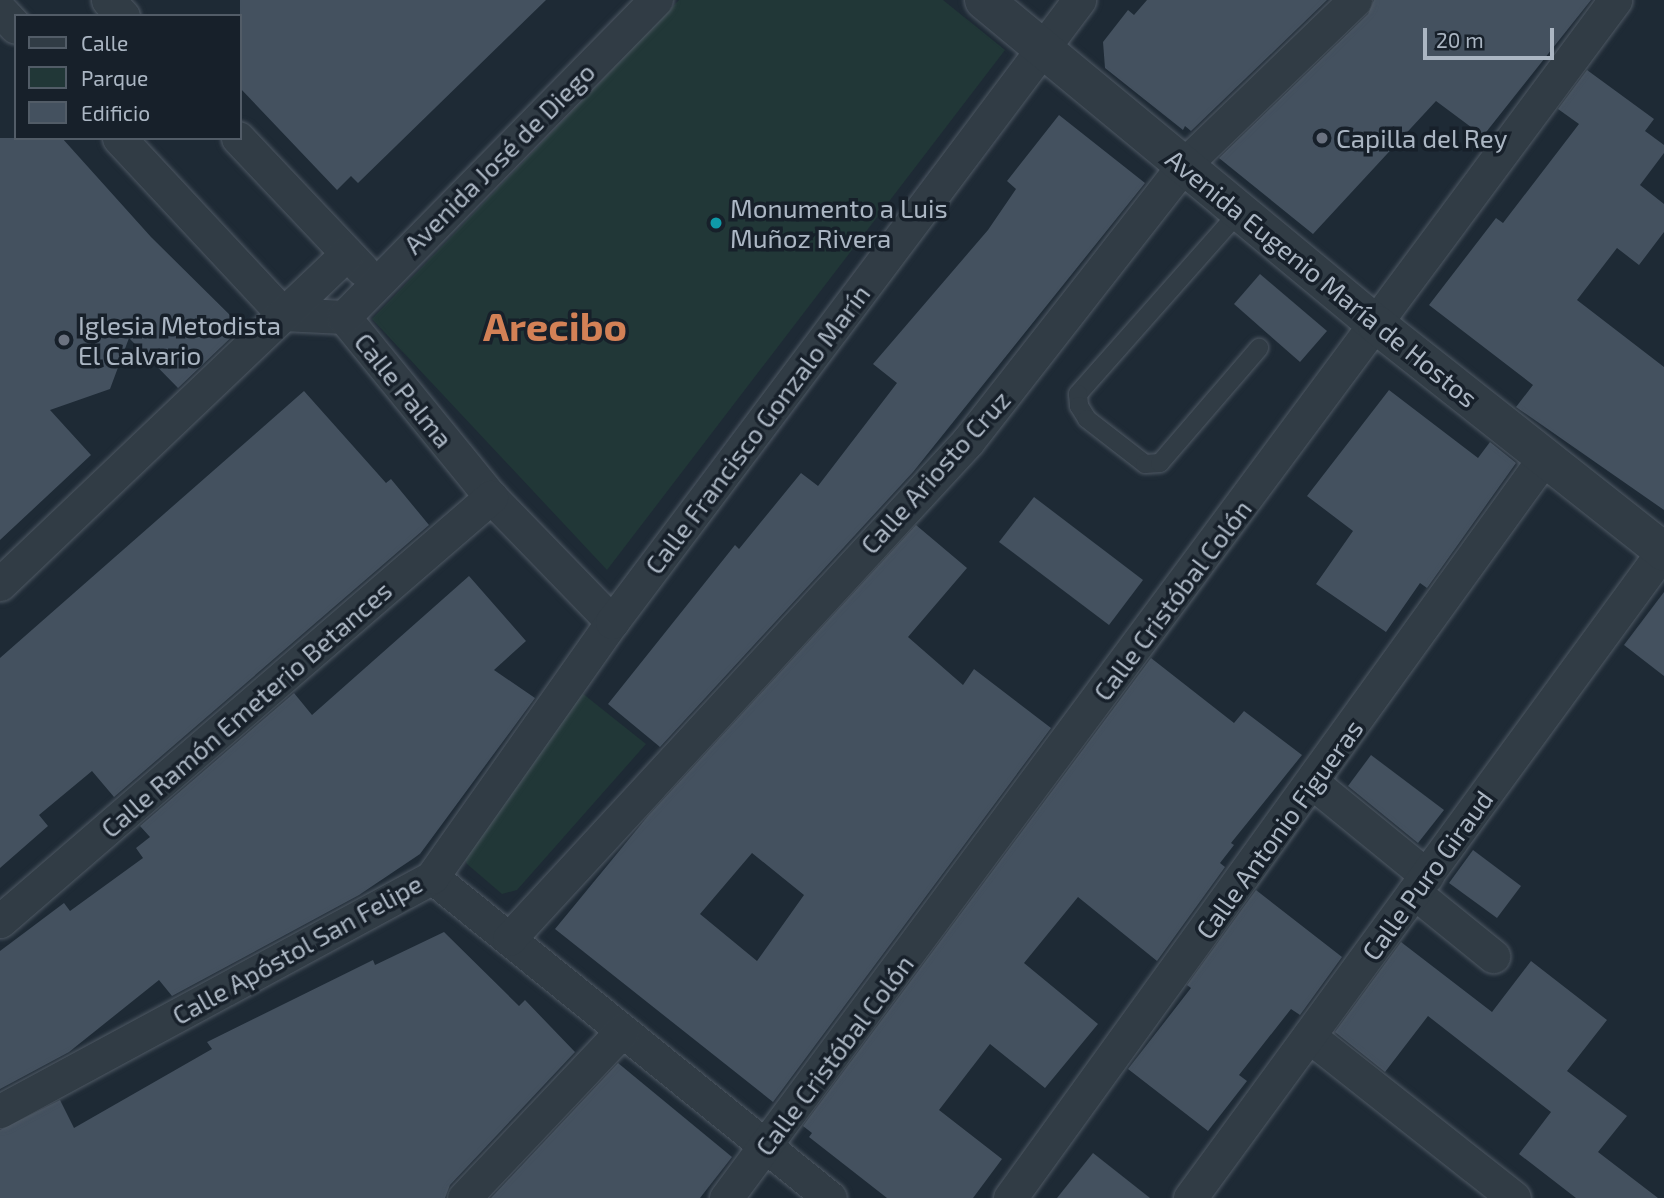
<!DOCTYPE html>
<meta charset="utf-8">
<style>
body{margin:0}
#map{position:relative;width:1664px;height:1198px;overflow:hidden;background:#1e2a35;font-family:"Exo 2",sans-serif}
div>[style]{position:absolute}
.green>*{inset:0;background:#213737}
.building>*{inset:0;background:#44515f}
.roads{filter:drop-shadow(0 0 2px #4f5964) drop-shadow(0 0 2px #4f5964)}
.service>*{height:18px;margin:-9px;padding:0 9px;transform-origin:9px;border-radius:9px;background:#313c45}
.minor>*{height:33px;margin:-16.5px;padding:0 16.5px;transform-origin:16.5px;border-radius:16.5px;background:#313c45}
.tertiary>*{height:38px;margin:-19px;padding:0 19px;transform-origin:19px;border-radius:19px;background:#313c45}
.dots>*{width:19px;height:19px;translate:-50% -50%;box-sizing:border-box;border:4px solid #17202a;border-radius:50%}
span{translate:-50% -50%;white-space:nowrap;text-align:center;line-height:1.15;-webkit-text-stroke:7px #17202a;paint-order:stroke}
.poi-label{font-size:26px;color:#abb6c3}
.left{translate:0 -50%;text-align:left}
.street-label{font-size:26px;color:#abb6c3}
.town-label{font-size:40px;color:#d38156;font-weight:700}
.legend{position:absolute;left:14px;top:14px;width:228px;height:126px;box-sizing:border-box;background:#17202a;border:2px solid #525c67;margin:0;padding:9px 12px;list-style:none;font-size:21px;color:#abb6c3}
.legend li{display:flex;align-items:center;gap:14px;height:35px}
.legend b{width:35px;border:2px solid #525c67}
.scale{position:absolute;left:1423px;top:28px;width:131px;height:32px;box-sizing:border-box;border:4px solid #abb6c3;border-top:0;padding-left:9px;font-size:21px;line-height:24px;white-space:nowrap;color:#abb6c3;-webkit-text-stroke:5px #17202a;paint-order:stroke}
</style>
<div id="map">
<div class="green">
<i style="clip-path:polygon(679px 0,943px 0,1005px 50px,607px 570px,372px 319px)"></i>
<i style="clip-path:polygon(577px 689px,646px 744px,517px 890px,502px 894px,467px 864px,464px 855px)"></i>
</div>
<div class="building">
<i style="clip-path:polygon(240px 0,546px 0,358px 183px,351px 176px,337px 190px,240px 88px)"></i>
<i style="clip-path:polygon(1147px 0,1327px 0,1191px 131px,1185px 126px,1183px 130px,1105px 68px,1103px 42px,1128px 10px,1134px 15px)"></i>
<i style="clip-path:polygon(1374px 0,1591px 0,1483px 136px,1436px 101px,1313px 234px,1219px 158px,1368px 14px)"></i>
<i style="clip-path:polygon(1587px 70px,1654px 119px,1645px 131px,1664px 145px,1664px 153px,1640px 185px,1664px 204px,1664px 232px,1639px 265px,1617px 248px,1577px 300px,1664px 367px,1664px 510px,1516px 407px,1533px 385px,1429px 305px,1496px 218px,1503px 223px,1579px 124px,1558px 109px)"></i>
<i style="clip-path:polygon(1059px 115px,1145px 183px,913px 472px,660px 747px,608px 704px,735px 545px,739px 549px,801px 473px,818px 486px,897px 383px,873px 364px,988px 230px,1016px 189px,1007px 181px)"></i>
<i style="clip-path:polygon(0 138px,62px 138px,151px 237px,242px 327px,178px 388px,129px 338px,110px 389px,50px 410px,91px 455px,0 540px)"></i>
<i style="clip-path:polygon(1260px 274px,1327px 331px,1300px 362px,1234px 304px)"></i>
<i style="clip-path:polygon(1389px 390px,1478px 458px,1490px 442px,1516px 463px,1427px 588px,1420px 583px,1386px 632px,1316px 584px,1353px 531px,1307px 496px)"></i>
<i style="clip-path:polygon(304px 391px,386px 483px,391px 479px,429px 525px,114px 797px,92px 771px,39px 815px,48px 826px,0 868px,0 658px)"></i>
<i style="clip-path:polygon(1034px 497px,1143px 580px,1109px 625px,999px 542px)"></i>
<i style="clip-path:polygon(evenodd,916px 525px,967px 568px,908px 637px,963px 685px,974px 669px,1051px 728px,773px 1102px,555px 929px,648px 816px,916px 525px,752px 853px,804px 895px,757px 961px,700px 914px,752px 853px)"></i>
<i style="clip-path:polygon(469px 576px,526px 641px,494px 670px,535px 698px,420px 854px,359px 895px,172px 996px,159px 980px,69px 1052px,0 1089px,0 951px,64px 903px,70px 911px,143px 858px,136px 848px,150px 837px,140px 826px,294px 693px,312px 715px)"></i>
<i style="clip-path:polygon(1664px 592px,1664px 676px,1624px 645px)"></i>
<i style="clip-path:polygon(1151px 658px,1234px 723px,1244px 711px,1302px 755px,1231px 843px,1234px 845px,1220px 863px,1225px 867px,1157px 961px,1078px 897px,1024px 963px,1098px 1024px,1045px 1088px,990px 1044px,939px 1110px,1002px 1159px,973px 1198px,887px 1198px,809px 1137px,812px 1133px,803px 1126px)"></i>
<i style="clip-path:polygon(1371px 755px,1444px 810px,1418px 843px,1348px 786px)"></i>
<i style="clip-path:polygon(1473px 850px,1521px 886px,1497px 918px,1449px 883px)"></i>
<i style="clip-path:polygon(1256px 890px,1342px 957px,1300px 1015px,1291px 1009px,1239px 1075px,1247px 1081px,1208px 1131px,1128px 1069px,1191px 988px,1187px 985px)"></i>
<i style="clip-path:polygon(444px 932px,519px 1006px,525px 1000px,575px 1052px,450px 1185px,445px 1198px,0 1198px,0 1130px,60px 1100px,74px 1128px,212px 1049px,207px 1042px,373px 960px,375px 965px)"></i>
<i style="clip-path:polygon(1401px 942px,1492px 1012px,1531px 961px,1607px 1020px,1567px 1071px,1627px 1116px,1598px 1152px,1658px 1198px,1576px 1198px,1519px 1154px,1551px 1112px,1428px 1016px,1385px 1072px,1335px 1032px)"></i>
<i style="clip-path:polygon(618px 1063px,732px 1157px,700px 1198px,491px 1198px)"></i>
<i style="clip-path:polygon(1093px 1153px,1150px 1198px,1057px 1198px)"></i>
</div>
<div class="roads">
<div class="service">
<i style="left:1239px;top:212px;width:243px;rotate:131.5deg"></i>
<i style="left:1078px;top:394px;width:12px;rotate:85deg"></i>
<i style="left:1079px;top:406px;width:15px;rotate:58deg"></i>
<i style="left:1087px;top:419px;width:73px;rotate:37.8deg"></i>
<i style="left:1145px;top:464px;width:15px;rotate:-4deg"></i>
<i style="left:1160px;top:463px;width:152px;rotate:-49.3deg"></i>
</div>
<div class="minor">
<i style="left:108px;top:0;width:22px;rotate:47deg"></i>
<i style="left:0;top:10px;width:23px;rotate:47deg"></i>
<i style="left:119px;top:138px;width:241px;rotate:47deg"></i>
<i style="left:283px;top:314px;width:61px;rotate:2.8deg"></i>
<i style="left:344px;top:317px;width:232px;rotate:50.8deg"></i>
<i style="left:491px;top:497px;width:174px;rotate:45.9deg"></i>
<i style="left:238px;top:138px;width:180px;rotate:46.6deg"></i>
<i style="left:344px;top:317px;width:445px;rotate:-45.5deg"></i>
<i style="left:0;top:584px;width:479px;rotate:-43.6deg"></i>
<i style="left:1313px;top:783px;width:147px;rotate:39.2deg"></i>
<i style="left:432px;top:877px;width:511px;rotate:38.89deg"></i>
<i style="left:1414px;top:892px;width:102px;rotate:39deg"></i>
<i style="left:0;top:921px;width:649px;rotate:-40.81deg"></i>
<i style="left:509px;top:939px;width:677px;rotate:-47.33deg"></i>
<i style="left:968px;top:441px;width:349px;rotate:-52deg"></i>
<i style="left:1183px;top:166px;width:239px;rotate:-44deg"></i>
<i style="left:1309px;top:1036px;width:261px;rotate:38.3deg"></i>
<i style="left:0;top:1111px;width:491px;rotate:-28.4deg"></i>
<i style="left:432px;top:877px;width:312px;rotate:-54.8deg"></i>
<i style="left:612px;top:622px;width:778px;rotate:-53.1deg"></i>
<i style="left:464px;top:1198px;width:230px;rotate:-46.6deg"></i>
<i style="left:726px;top:1198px;width:1492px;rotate:-53.42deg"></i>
<i style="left:1010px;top:1198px;width:913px;rotate:-54.18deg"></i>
<i style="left:1190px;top:1198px;width:803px;rotate:-53.82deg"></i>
</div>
<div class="tertiary">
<i style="left:984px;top:0;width:510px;rotate:39.59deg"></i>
<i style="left:1377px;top:325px;width:366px;rotate:38.3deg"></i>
</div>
</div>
<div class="dots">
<i style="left:1322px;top:138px;background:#6b7280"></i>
<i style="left:716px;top:223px;background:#0f9aa8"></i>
<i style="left:64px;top:340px;background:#6b7280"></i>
</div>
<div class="poi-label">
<span class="left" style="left:1336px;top:138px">Capilla del Rey</span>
<span class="left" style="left:730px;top:223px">Monumento a Luis<br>Muñoz Rivera</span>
<span class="left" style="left:78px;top:340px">Iglesia Metodista<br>El Calvario</span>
</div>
<div class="street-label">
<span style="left:499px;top:158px;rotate:-45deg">Avenida José de Diego</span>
<span style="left:1322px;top:278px;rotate:39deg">Avenida Eugenio María de Hostos</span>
<span style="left:404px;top:390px;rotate:51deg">Calle Palma</span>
<span style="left:757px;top:429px;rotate:-53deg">Calle Francisco Gonzalo Marín</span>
<span style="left:935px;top:472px;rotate:-48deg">Calle Ariosto Cruz</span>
<span style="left:1172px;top:600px;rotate:-53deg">Calle Cristóbal Colón</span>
<span style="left:246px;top:709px;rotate:-41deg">Calle Ramón Emeterio Betances</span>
<span style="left:1279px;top:829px;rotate:-54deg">Calle Antonio Figueras</span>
<span style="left:1427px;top:875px;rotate:-54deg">Calle Puro Giraud</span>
<span style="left:297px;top:949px;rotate:-29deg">Calle Apóstol San Felipe</span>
<span style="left:834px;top:1055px;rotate:-53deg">Calle Cristóbal Colón</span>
</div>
<div class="town-label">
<span style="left:555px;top:325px">Arecibo</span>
</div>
<ul class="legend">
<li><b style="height:9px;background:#313c45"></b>Calle</li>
<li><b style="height:19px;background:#213737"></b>Parque</li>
<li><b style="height:19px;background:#44515f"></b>Edificio</li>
</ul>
<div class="scale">20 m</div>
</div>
